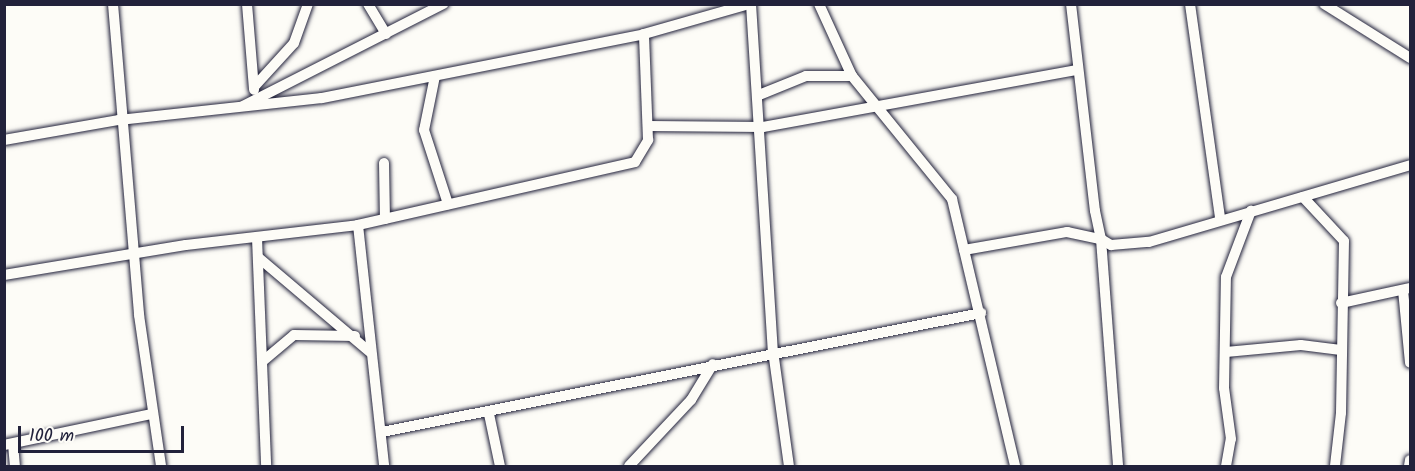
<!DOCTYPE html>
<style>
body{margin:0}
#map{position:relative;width:1415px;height:471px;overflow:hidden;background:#fdfcf7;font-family:Kalam,sans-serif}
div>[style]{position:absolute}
.roads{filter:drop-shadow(0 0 2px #22223b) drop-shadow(0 0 2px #22223b)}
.minor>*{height:10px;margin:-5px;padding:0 5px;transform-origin:5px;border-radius:5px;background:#fdfcf7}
span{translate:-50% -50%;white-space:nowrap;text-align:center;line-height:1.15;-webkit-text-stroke:6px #fdfcf7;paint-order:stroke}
.frame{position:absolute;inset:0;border:6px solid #22223b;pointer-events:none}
.scale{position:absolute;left:18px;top:426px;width:166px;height:27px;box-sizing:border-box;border:3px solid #22223b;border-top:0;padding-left:8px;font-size:18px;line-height:21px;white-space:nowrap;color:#22223b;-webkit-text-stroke:4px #fdfcf7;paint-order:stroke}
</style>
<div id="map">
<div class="roads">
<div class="minor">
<i style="left:113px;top:4px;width:312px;rotate:85.2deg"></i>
<i style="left:139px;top:315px;width:153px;rotate:81.7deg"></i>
<i style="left:247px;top:4px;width:86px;rotate:85.3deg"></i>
<i style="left:368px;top:4px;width:35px;rotate:59deg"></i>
<i style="left:751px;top:4px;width:348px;rotate:86.4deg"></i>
<i style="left:773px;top:351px;width:116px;rotate:82.1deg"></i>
<i style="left:819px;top:4px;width:79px;rotate:65.4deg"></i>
<i style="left:852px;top:76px;width:159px;rotate:50.9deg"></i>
<i style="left:952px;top:199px;width:274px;rotate:76.7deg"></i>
<i style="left:1071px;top:4px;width:208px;rotate:83.4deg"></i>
<i style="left:1095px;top:211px;width:29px;rotate:78deg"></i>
<i style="left:1101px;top:239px;width:12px;rotate:31deg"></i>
<i style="left:1111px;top:245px;width:38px;rotate:-5deg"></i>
<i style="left:1149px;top:242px;width:272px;rotate:-16.4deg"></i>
<i style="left:1190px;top:4px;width:216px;rotate:82deg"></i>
<i style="left:1324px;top:4px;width:102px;rotate:32.1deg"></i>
<i style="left:435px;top:76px;width:55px;rotate:101.5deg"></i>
<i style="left:424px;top:130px;width:78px;rotate:72deg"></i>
<i style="left:254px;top:87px;width:59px;rotate:-47.7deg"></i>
<i style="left:294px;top:43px;width:41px;rotate:-70.3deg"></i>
<i style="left:759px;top:95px;width:51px;rotate:-22deg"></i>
<i style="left:806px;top:76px;width:46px"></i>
<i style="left:243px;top:106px;width:225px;rotate:-27deg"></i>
<i style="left:648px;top:126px;width:115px;rotate:0.5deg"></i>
<i style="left:763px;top:127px;width:318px;rotate:-10.3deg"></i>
<i style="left:4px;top:140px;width:117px;rotate:-9.9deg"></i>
<i style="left:119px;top:120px;width:204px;rotate:-6.2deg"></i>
<i style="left:322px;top:98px;width:328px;rotate:-11.2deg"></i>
<i style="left:644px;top:34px;width:109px;rotate:-15.9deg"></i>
<i style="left:384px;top:163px;width:56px;rotate:89deg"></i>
<i style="left:1303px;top:197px;width:60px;rotate:47deg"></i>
<i style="left:1344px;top:241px;width:172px;rotate:91deg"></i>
<i style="left:1341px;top:413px;width:53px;rotate:96.5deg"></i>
<i style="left:358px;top:225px;width:242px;rotate:83.8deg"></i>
<i style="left:257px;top:238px;width:228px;rotate:87.7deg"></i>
<i style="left:964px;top:250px;width:105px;rotate:-9.9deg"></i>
<i style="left:1067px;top:232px;width:35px;rotate:12deg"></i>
<i style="left:1101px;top:239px;width:228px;rotate:85.7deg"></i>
<i style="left:259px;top:258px;width:145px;rotate:40.3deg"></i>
<i style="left:4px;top:275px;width:184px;rotate:-9.4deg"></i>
<i style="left:186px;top:245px;width:173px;rotate:-6.6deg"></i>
<i style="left:358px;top:225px;width:284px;rotate:-12.8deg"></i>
<i style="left:635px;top:162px;width:26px;rotate:-59deg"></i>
<i style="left:648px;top:140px;width:106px;rotate:-92.2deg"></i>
<i style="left:1403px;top:290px;width:73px;rotate:84.5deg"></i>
<i style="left:1341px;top:303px;width:71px;rotate:-12.3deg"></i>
<i style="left:1226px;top:352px;width:75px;rotate:-5.3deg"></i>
<i style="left:1301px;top:345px;width:40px;rotate:7.1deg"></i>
<i style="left:263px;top:361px;width:40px;rotate:-40deg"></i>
<i style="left:294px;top:335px;width:61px;rotate:0.9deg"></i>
<i style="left:489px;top:414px;width:53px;rotate:78.1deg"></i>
<i style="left:382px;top:432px;width:611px;rotate:-11.24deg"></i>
<i style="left:13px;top:444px;width:22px;rotate:85deg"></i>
<i style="left:4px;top:445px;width:150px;rotate:-11.9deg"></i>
<i style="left:629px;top:466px;width:91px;rotate:-46.8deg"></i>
<i style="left:691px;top:400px;width:42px;rotate:-58.6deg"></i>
<i style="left:1226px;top:466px;width:27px;rotate:-80deg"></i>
<i style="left:1231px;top:439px;width:51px;rotate:-97.8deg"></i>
<i style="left:1224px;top:388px;width:111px;rotate:-89deg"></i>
<i style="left:1226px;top:277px;width:71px;rotate:-69.3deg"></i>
<i style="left:1409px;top:466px;width:6px;rotate:-81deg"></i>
</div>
</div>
<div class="frame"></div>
<div class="scale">100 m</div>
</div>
